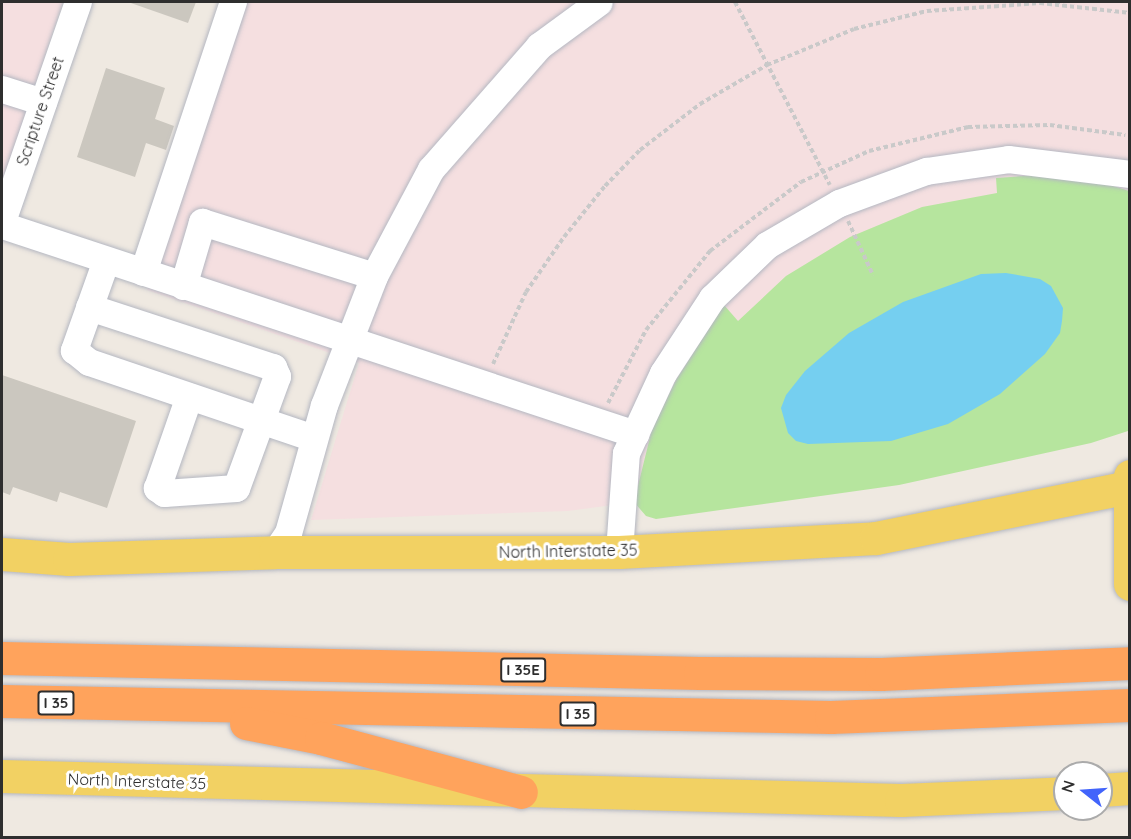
<!DOCTYPE html>
<style>
body{margin:0}
#map{position:relative;width:1131px;height:839px;overflow:hidden;background:#efe9e1;font-family:Quicksand,sans-serif}
div>[style]{position:absolute}
.medical>*{inset:0;background:#f5dfe0}
.green>*{inset:0;background:#b6e59e}
.water>*{inset:0;background:#75cff0}
.building>*{inset:0;background:#cbc7bf}
.path>*{height:4px;margin-top:-2px;transform-origin:0;background:repeating-linear-gradient(90deg,#c9c9c9 0 4.5px,transparent 0 7.5px)}
.roads{filter:drop-shadow(0 0 2px #b4b7c1) drop-shadow(0 0 2px #b4b7c1)}
.minor>*{height:27px;margin:-13.5px;padding:0 13.5px;transform-origin:13.5px;border-radius:13.5px;background:#fff}
.major>*{height:33px;margin:-16.5px;padding:0 16.5px;transform-origin:16.5px;border-radius:16.5px;background:#f2d163}
.highway>*{height:33px;margin:-16.5px;padding:0 16.5px;transform-origin:16.5px;border-radius:16.5px;background:#ffa35c}
span{translate:-50% -50%;white-space:nowrap;text-align:center;line-height:1.15;-webkit-text-stroke:6px #fff;paint-order:stroke}
.shield-label span{padding:2px 4px;background:#fff;border:2px solid;border-radius:4px;-webkit-text-stroke-width:0}
.shield-label{font-size:15px;color:#2e2e2e;font-weight:700}
.street-label{font-size:16px;color:#2e2e2e}
.frame{position:absolute;inset:0;border:3px solid #2e2e2e;pointer-events:none}
.north{position:absolute;left:1053px;top:761px;width:60px;height:60px;box-sizing:border-box;background:#fff;border:2px solid #ababab;border-radius:50%;rotate:287deg;font-size:16px;font-weight:700;line-height:24px;text-align:center;color:#2e2e2e}
.north::after{content:'';display:block;margin:auto;width:21px;height:27px;background:#4264fb;clip-path:polygon(50% 0,100% 100%,50% 72%,0 100%)}
</style>
<div id="map">
<div class="medical">
<i style="clip-path:polygon(2px 2px,63px 2px,2px 184px)"></i>
<i style="clip-path:polygon(245px 2px,1129px 2px,1130px 352px,791px 481px,568px 511px,311px 520px,359px 363px,147px 290px)"></i>
</div>
<div class="green">
<i style="clip-path:polygon(1052px 174px,1098px 181px,1129px 191px,1128px 431px,1091px 443px,899px 485px,656px 519px,646px 516px,634px 502px,652px 429px,676px 380px,724px 305px,738px 321px,786px 276px,850px 237px,922px 207px,997px 193px,996px 178px)"></i>
</div>
<div class="water">
<i style="clip-path:polygon(1006px 273px,1040px 279px,1051px 286px,1063px 308px,1062px 321px,1060px 333px,1045px 354px,1000px 394px,948px 424px,891px 441px,808px 444px,796px 441px,788px 433px,781px 408px,786px 395px,805px 371px,849px 333px,903px 302px,981px 274px)"></i>
</div>
<div class="building">
<i style="clip-path:polygon(128px 2px,196px 2px,188px 23px)"></i>
<i style="clip-path:polygon(106px 68px,165px 88px,155px 119px,174px 126px,166px 150px,146px 143px,135px 177px,77px 157px)"></i>
<i style="clip-path:polygon(2px 375px,136px 421px,107px 508px,60px 492px,57px 502px,13px 487px,10px 495px,2px 492px)"></i>
</div>
<div class="path">
<i style="left:735px;top:2px;width:206px;rotate:62.6deg"></i>
<i style="left:848px;top:221px;width:60px;rotate:65.2deg"></i>
<i style="left:493px;top:364px;width:79px;rotate:-65.4deg"></i>
<i style="left:526px;top:292px;width:67px;rotate:-55.4deg"></i>
<i style="left:564px;top:237px;width:65px;rotate:-51.2deg"></i>
<i style="left:605px;top:186px;width:50px;rotate:-45.8deg"></i>
<i style="left:640px;top:150px;width:76px;rotate:-37.5deg"></i>
<i style="left:700px;top:104px;width:78px;rotate:-30.2deg"></i>
<i style="left:767px;top:65px;width:94px;rotate:-22.5deg"></i>
<i style="left:854px;top:29px;width:75px;rotate:-13.9deg"></i>
<i style="left:927px;top:11px;width:113px;rotate:-4deg"></i>
<i style="left:1040px;top:3px;width:91px;rotate:6.3deg"></i>
<i style="left:608px;top:403px;width:82px;rotate:-62.5deg"></i>
<i style="left:646px;top:330px;width:102px;rotate:-51deg"></i>
<i style="left:710px;top:251px;width:114px;rotate:-37.2deg"></i>
<i style="left:801px;top:182px;width:75px;rotate:-24.5deg"></i>
<i style="left:869px;top:151px;width:102px;rotate:-13.6deg"></i>
<i style="left:968px;top:127px;width:82px;rotate:-1.4deg"></i>
<i style="left:1050px;top:125px;width:76px;rotate:7.6deg"></i>
</div>
<div class="roads">
<div class="minor">
<i style="left:2px;top:89px;width:43px;rotate:17.6deg"></i>
<i style="left:2px;top:221px;width:232px;rotate:-70.9deg"></i>
<i style="left:2px;top:225px;width:667px;rotate:18.27deg"></i>
<i style="left:106px;top:260px;width:96px;rotate:109.6deg"></i>
<i style="left:74px;top:350px;width:19px;rotate:39deg"></i>
<i style="left:89px;top:362px;width:237px;rotate:18.7deg"></i>
<i style="left:143px;top:272px;width:285px;rotate:-71.6deg"></i>
<i style="left:183px;top:286px;width:67px;rotate:-73.5deg"></i>
<i style="left:202px;top:222px;width:180px;rotate:17.4deg"></i>
<i style="left:89px;top:307px;width:194px;rotate:18.1deg"></i>
<i style="left:273px;top:367px;width:10px;rotate:66deg"></i>
<i style="left:277px;top:376px;width:119px;rotate:110.1deg"></i>
<i style="left:236px;top:488px;width:72px;rotate:176deg"></i>
<i style="left:164px;top:493px;width:9px;rotate:-144deg"></i>
<i style="left:157px;top:488px;width:97px;rotate:-70.8deg"></i>
<i style="left:275px;top:552px;width:23px;rotate:-56deg"></i>
<i style="left:288px;top:533px;width:133px;rotate:-74.3deg"></i>
<i style="left:324px;top:405px;width:138px;rotate:-68.8deg"></i>
<i style="left:374px;top:276px;width:121px;rotate:-62deg"></i>
<i style="left:431px;top:169px;width:164px;rotate:-48.7deg"></i>
<i style="left:539px;top:46px;width:74px;rotate:-36.3deg"></i>
<i style="left:619px;top:552px;width:99px;rotate:-86deg"></i>
<i style="left:626px;top:453px;width:88px;rotate:-65.2deg"></i>
<i style="left:663px;top:373px;width:90px;rotate:-56.8deg"></i>
<i style="left:712px;top:298px;width:76px;rotate:-43.9deg"></i>
<i style="left:767px;top:245px;width:83px;rotate:-30.3deg"></i>
<i style="left:839px;top:203px;width:93px;rotate:-20.2deg"></i>
<i style="left:926px;top:171px;width:83px;rotate:-8.3deg"></i>
<i style="left:1008px;top:159px;width:123px;rotate:7deg"></i>
</div>
<div class="major">
<i style="left:1130px;top:476px;width:108px;rotate:90deg"></i>
<i style="left:2px;top:554px;width:67px;rotate:4.3deg"></i>
<i style="left:69px;top:559px;width:206px;rotate:-1.9deg"></i>
<i style="left:275px;top:552px;width:344px"></i>
<i style="left:619px;top:552px;width:257px;rotate:-3.1deg"></i>
<i style="left:876px;top:538px;width:259px;rotate:-11.4deg"></i>
<i style="left:2px;top:776px;width:899px;rotate:1.53deg"></i>
<i style="left:901px;top:800px;width:164px;rotate:-2.4deg"></i>
<i style="left:1101px;top:790px;width:29px;rotate:-4deg"></i>
</div>
<div class="highway">
<i style="left:2px;top:658px;width:698px;rotate:1.23deg"></i>
<i style="left:700px;top:673px;width:181px;rotate:0.3deg"></i>
<i style="left:881px;top:674px;width:249px;rotate:-2.5deg"></i>
<i style="left:2px;top:701px;width:829px;rotate:1.11deg"></i>
<i style="left:831px;top:717px;width:299px;rotate:-2.3deg"></i>
<i style="left:246px;top:723px;width:76px;rotate:11.3deg"></i>
<i style="left:321px;top:738px;width:207px;rotate:15.1deg"></i>
</div>
</div>
<div class="shield-label">
<span style="left:523px;top:670px">I 35E</span>
<span style="left:56px;top:703px">I 35</span>
<span style="left:578px;top:714px">I 35</span>
</div>
<div class="street-label">
<span style="left:40px;top:111px;rotate:-71deg">Scripture Street</span>
<span style="left:568px;top:551px;rotate:-1deg">North Interstate 35</span>
<span style="left:137px;top:781px;rotate:2deg">North Interstate 35</span>
</div>
<div class="frame"></div>
<div class="north">N</div>
</div>
